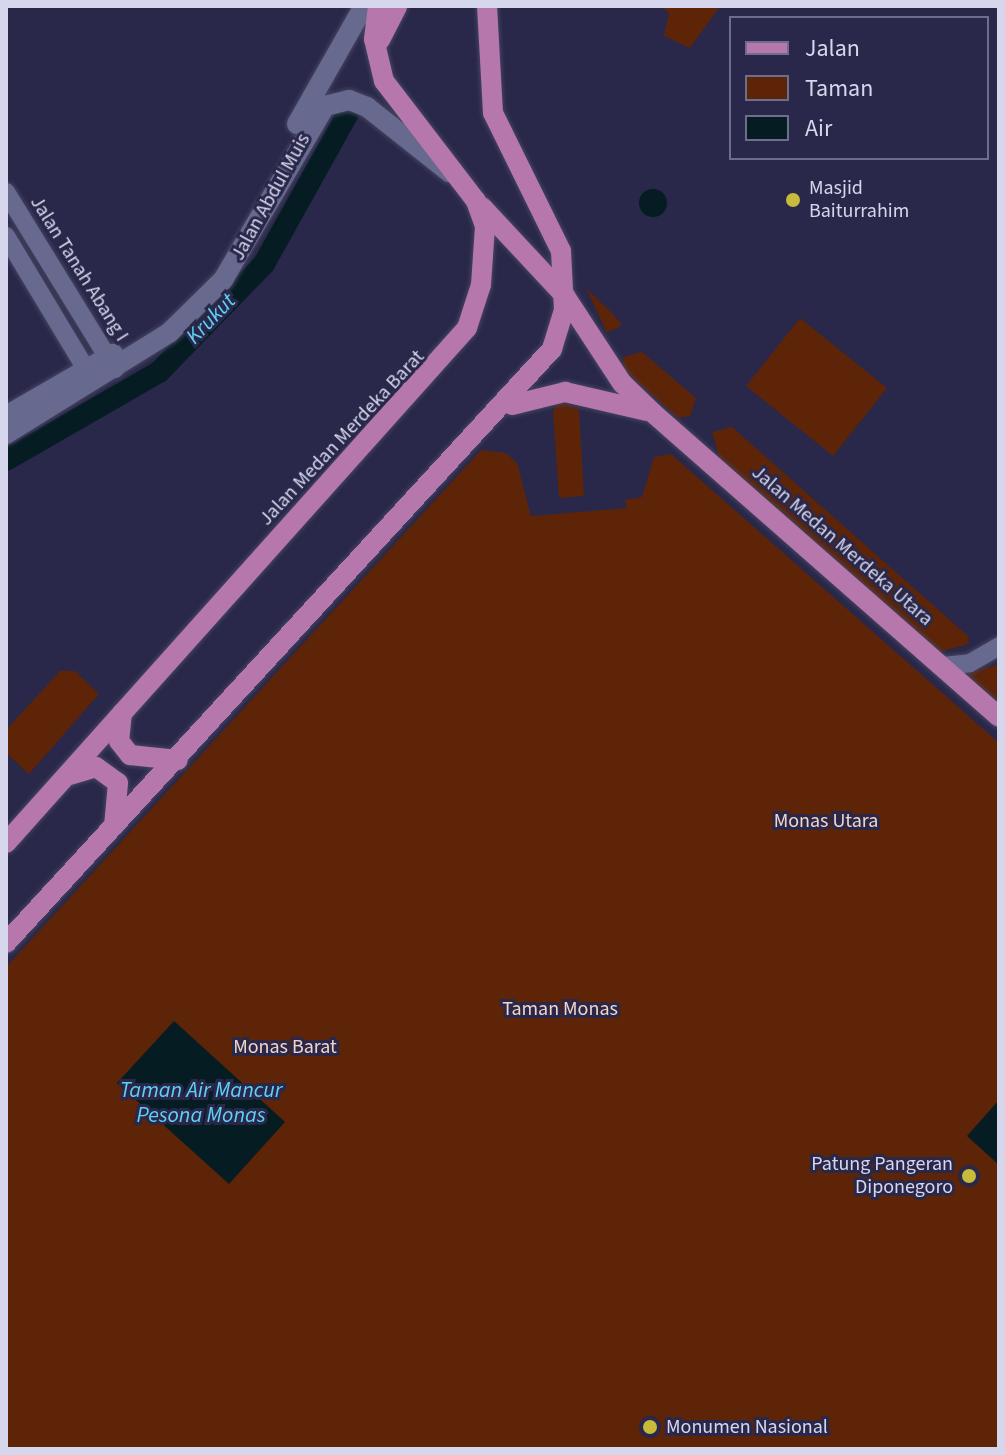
<!DOCTYPE html>
<style>
body{margin:0}
#map{position:relative;width:1005px;height:1455px;overflow:hidden;background:#29284a;font-family:"Source Sans 3",sans-serif}
div>[style]{position:absolute}
.green>*{inset:0;background:#5d2407}
.water>*{inset:0;background:#051c23}
.round{border-radius:50%}
.river>*{height:22px;margin:-11px;padding:0 11px;transform-origin:11px;border-radius:11px;background:#051c23}
.roads{filter:drop-shadow(0 0 2px #454460) drop-shadow(0 0 2px #454460)}
.tertiary>*{height:18px;margin:-9px;padding:0 9px;transform-origin:9px;border-radius:9px;background:#68698f}
.secondary>*{height:20px;margin:-10px;padding:0 10px;transform-origin:10px;border-radius:10px;background:#68698f}
.primary>*{height:20px;margin:-10px;padding:0 10px;transform-origin:10px;border-radius:10px;background:#b577ac}
.dots>*{width:22px;height:22px;translate:-50% -50%;box-sizing:border-box;border:4px solid #29284a;border-radius:50%}
span{translate:-50% -50%;white-space:nowrap;text-align:center;line-height:1.15;-webkit-text-stroke:6px #29284a;paint-order:stroke}
.poi-label{font-size:20px;color:#d6d7ed}
.left{translate:0 -50%;text-align:left}
.right{translate:-100% -50%;text-align:right}
.street-label{font-size:20px;color:#d6d7ed}
.park-label{font-size:20px;color:#f3d4c7}
.water-label{font-size:22px;color:#5ed1f7;font-style:italic}
.frame{position:absolute;inset:0;border:8px solid #d6d7ed;pointer-events:none}
.legend{position:absolute;left:729px;top:16px;width:260px;height:144px;box-sizing:border-box;background:#29284a;border:2px solid #6e6e8b;margin:0;padding:10px 14px;list-style:none;font-size:24px;color:#d6d7ed}
.legend li{display:flex;align-items:center;gap:16px;height:40px}
.legend b{width:40px;border:2px solid #6e6e8b}
</style>
<div id="map">
<div class="green">
<i style="clip-path:polygon(660px 6px,720px 6px,690px 48px,664px 36px,669px 13px)"></i>
<i style="clip-path:polygon(586px 288px,612px 313px,622px 325px,607px 333px)"></i>
<i style="clip-path:polygon(800px 318px,887px 388px,833px 456px,746px 386px)"></i>
<i style="clip-path:polygon(642px 352px,696px 398px,690px 416px,678px 418px,624px 370px,623px 357px)"></i>
<i style="clip-path:polygon(559px 401px,579px 409px,584px 496px,559px 498px,553px 411px)"></i>
<i style="clip-path:polygon(732px 427px,969px 637px,968px 644px,940px 652px,719px 457px,712px 432px)"></i>
<i style="clip-path:polygon(481px 450px,506px 453px,517px 463px,531px 516px,627px 508px,625px 500px,642px 497px,654px 457px,671px 454px,999px 743px,999px 1449px,6px 1449px,6px 967px)"></i>
<i style="clip-path:polygon(999px 664px,999px 705px,965px 674px)"></i>
<i style="clip-path:polygon(60px 671px,75px 671px,99px 694px,29px 774px,6px 753px,6px 730px)"></i>
</div>
<div class="water">
<i class="round" style="left:639px;top:189px;width:28px;height:28px"></i>
<i style="clip-path:polygon(174px 1021px,285px 1122px,229px 1184px,117px 1083px)"></i>
<i style="clip-path:polygon(999px 1100px,999px 1165px,967px 1136px)"></i>
</div>
<div class="river">
<i style="left:6px;top:460px;width:177px;rotate:-29.9deg"></i>
<i style="left:159px;top:372px;width:151px;rotate:-45.8deg"></i>
<i style="left:264px;top:264px;width:175px;rotate:-60.9deg"></i>
</div>
<div class="roads">
<div class="tertiary">
<i style="left:6px;top:192px;width:208px;rotate:58.4deg"></i>
<i style="left:6px;top:236px;width:169px;rotate:59deg"></i>
<i style="left:943px;top:666px;width:27px;rotate:-6deg"></i>
<i style="left:970px;top:663px;width:34px;rotate:-30deg"></i>
</div>
<div class="secondary">
<i style="left:297px;top:124px;width:136px;rotate:-60.4deg"></i>
<i style="left:6px;top:416px;width:124px;rotate:-30.1deg"></i>
<i style="left:6px;top:434px;width:192px;rotate:-31.8deg"></i>
<i style="left:169px;top:333px;width:76px;rotate:-44.5deg"></i>
<i style="left:223px;top:280px;width:202px;rotate:-59.6deg"></i>
<i style="left:325px;top:106px;width:25px;rotate:-14deg"></i>
<i style="left:349px;top:100px;width:19px;rotate:21deg"></i>
<i style="left:367px;top:107px;width:105px;rotate:38.4deg"></i>
</div>
<div class="primary">
<i style="left:380px;top:40px;width:38px;rotate:-63deg"></i>
<i style="left:482px;top:207px;width:122px;rotate:47deg"></i>
<i style="left:565px;top:296px;width:104px;rotate:56.8deg"></i>
<i style="left:622px;top:383px;width:42px;rotate:44deg"></i>
<i style="left:652px;top:412px;width:462px;rotate:41.3deg"></i>
<i style="left:512px;top:405px;width:55px;rotate:-13.8deg"></i>
<i style="left:565px;top:392px;width:84px;rotate:13deg"></i>
<i style="left:122px;top:713px;width:28px;rotate:96deg"></i>
<i style="left:119px;top:741px;width:18px;rotate:52deg"></i>
<i style="left:130px;top:755px;width:48px;rotate:5.9deg"></i>
<i style="left:70px;top:775px;width:27px;rotate:-17deg"></i>
<i style="left:96px;top:767px;width:27px;rotate:36deg"></i>
<i style="left:118px;top:783px;width:43px;rotate:95.3deg"></i>
<i style="left:6px;top:843px;width:691px;rotate:-48.17deg"></i>
<i style="left:467px;top:328px;width:45px;rotate:-72deg"></i>
<i style="left:481px;top:285px;width:59px;rotate:-86.1deg"></i>
<i style="left:485px;top:226px;width:27px;rotate:-110deg"></i>
<i style="left:476px;top:201px;width:151px;rotate:-127.5deg"></i>
<i style="left:384px;top:81px;width:43px;rotate:-103.4deg"></i>
<i style="left:374px;top:39px;width:33px;rotate:-83deg"></i>
<i style="left:6px;top:943px;width:807px;rotate:-47.41deg"></i>
<i style="left:552px;top:349px;width:41px;rotate:-72.9deg"></i>
<i style="left:564px;top:310px;width:59px;rotate:-92.9deg"></i>
<i style="left:561px;top:251px;width:154px;rotate:-116.2deg"></i>
<i style="left:493px;top:113px;width:107px;rotate:-93.2deg"></i>
</div>
</div>
<div class="dots">
<i style="left:793px;top:200px;background:#c8bb3b"></i>
<i style="left:969px;top:1176px;background:#c8bb3b"></i>
<i style="left:650px;top:1427px;background:#c8bb3b"></i>
</div>
<div class="poi-label">
<span class="left" style="left:809px;top:200px">Masjid<br>Baiturrahim</span>
<span class="right" style="left:953px;top:1176px">Patung Pangeran<br>Diponegoro</span>
<span class="left" style="left:666px;top:1427px">Monumen Nasional</span>
</div>
<div class="street-label">
<span style="left:271px;top:197px;rotate:-61deg">Jalan Abdul Muis</span>
<span style="left:79px;top:269px;rotate:58deg">Jalan Tanah Abang I</span>
<span style="left:342px;top:438px;rotate:-47deg">Jalan Medan Merdeka Barat</span>
<span style="left:842px;top:546px;rotate:41deg">Jalan Medan Merdeka Utara</span>
</div>
<div class="park-label">
<span style="left:826px;top:821px">Monas Utara</span>
<span style="left:560px;top:1009px">Taman Monas</span>
<span style="left:285px;top:1047px">Monas Barat</span>
</div>
<div class="water-label">
<span style="left:211px;top:319px;rotate:-46deg">Krukut</span>
<span style="left:201px;top:1103px">Taman Air Mancur<br>Pesona Monas</span>
</div>
<div class="frame"></div>
<ul class="legend">
<li><b style="height:10px;background:#b577ac"></b>Jalan</li>
<li><b style="height:22px;background:#5d2407"></b>Taman</li>
<li><b style="height:22px;background:#051c23"></b>Air</li>
</ul>
</div>
